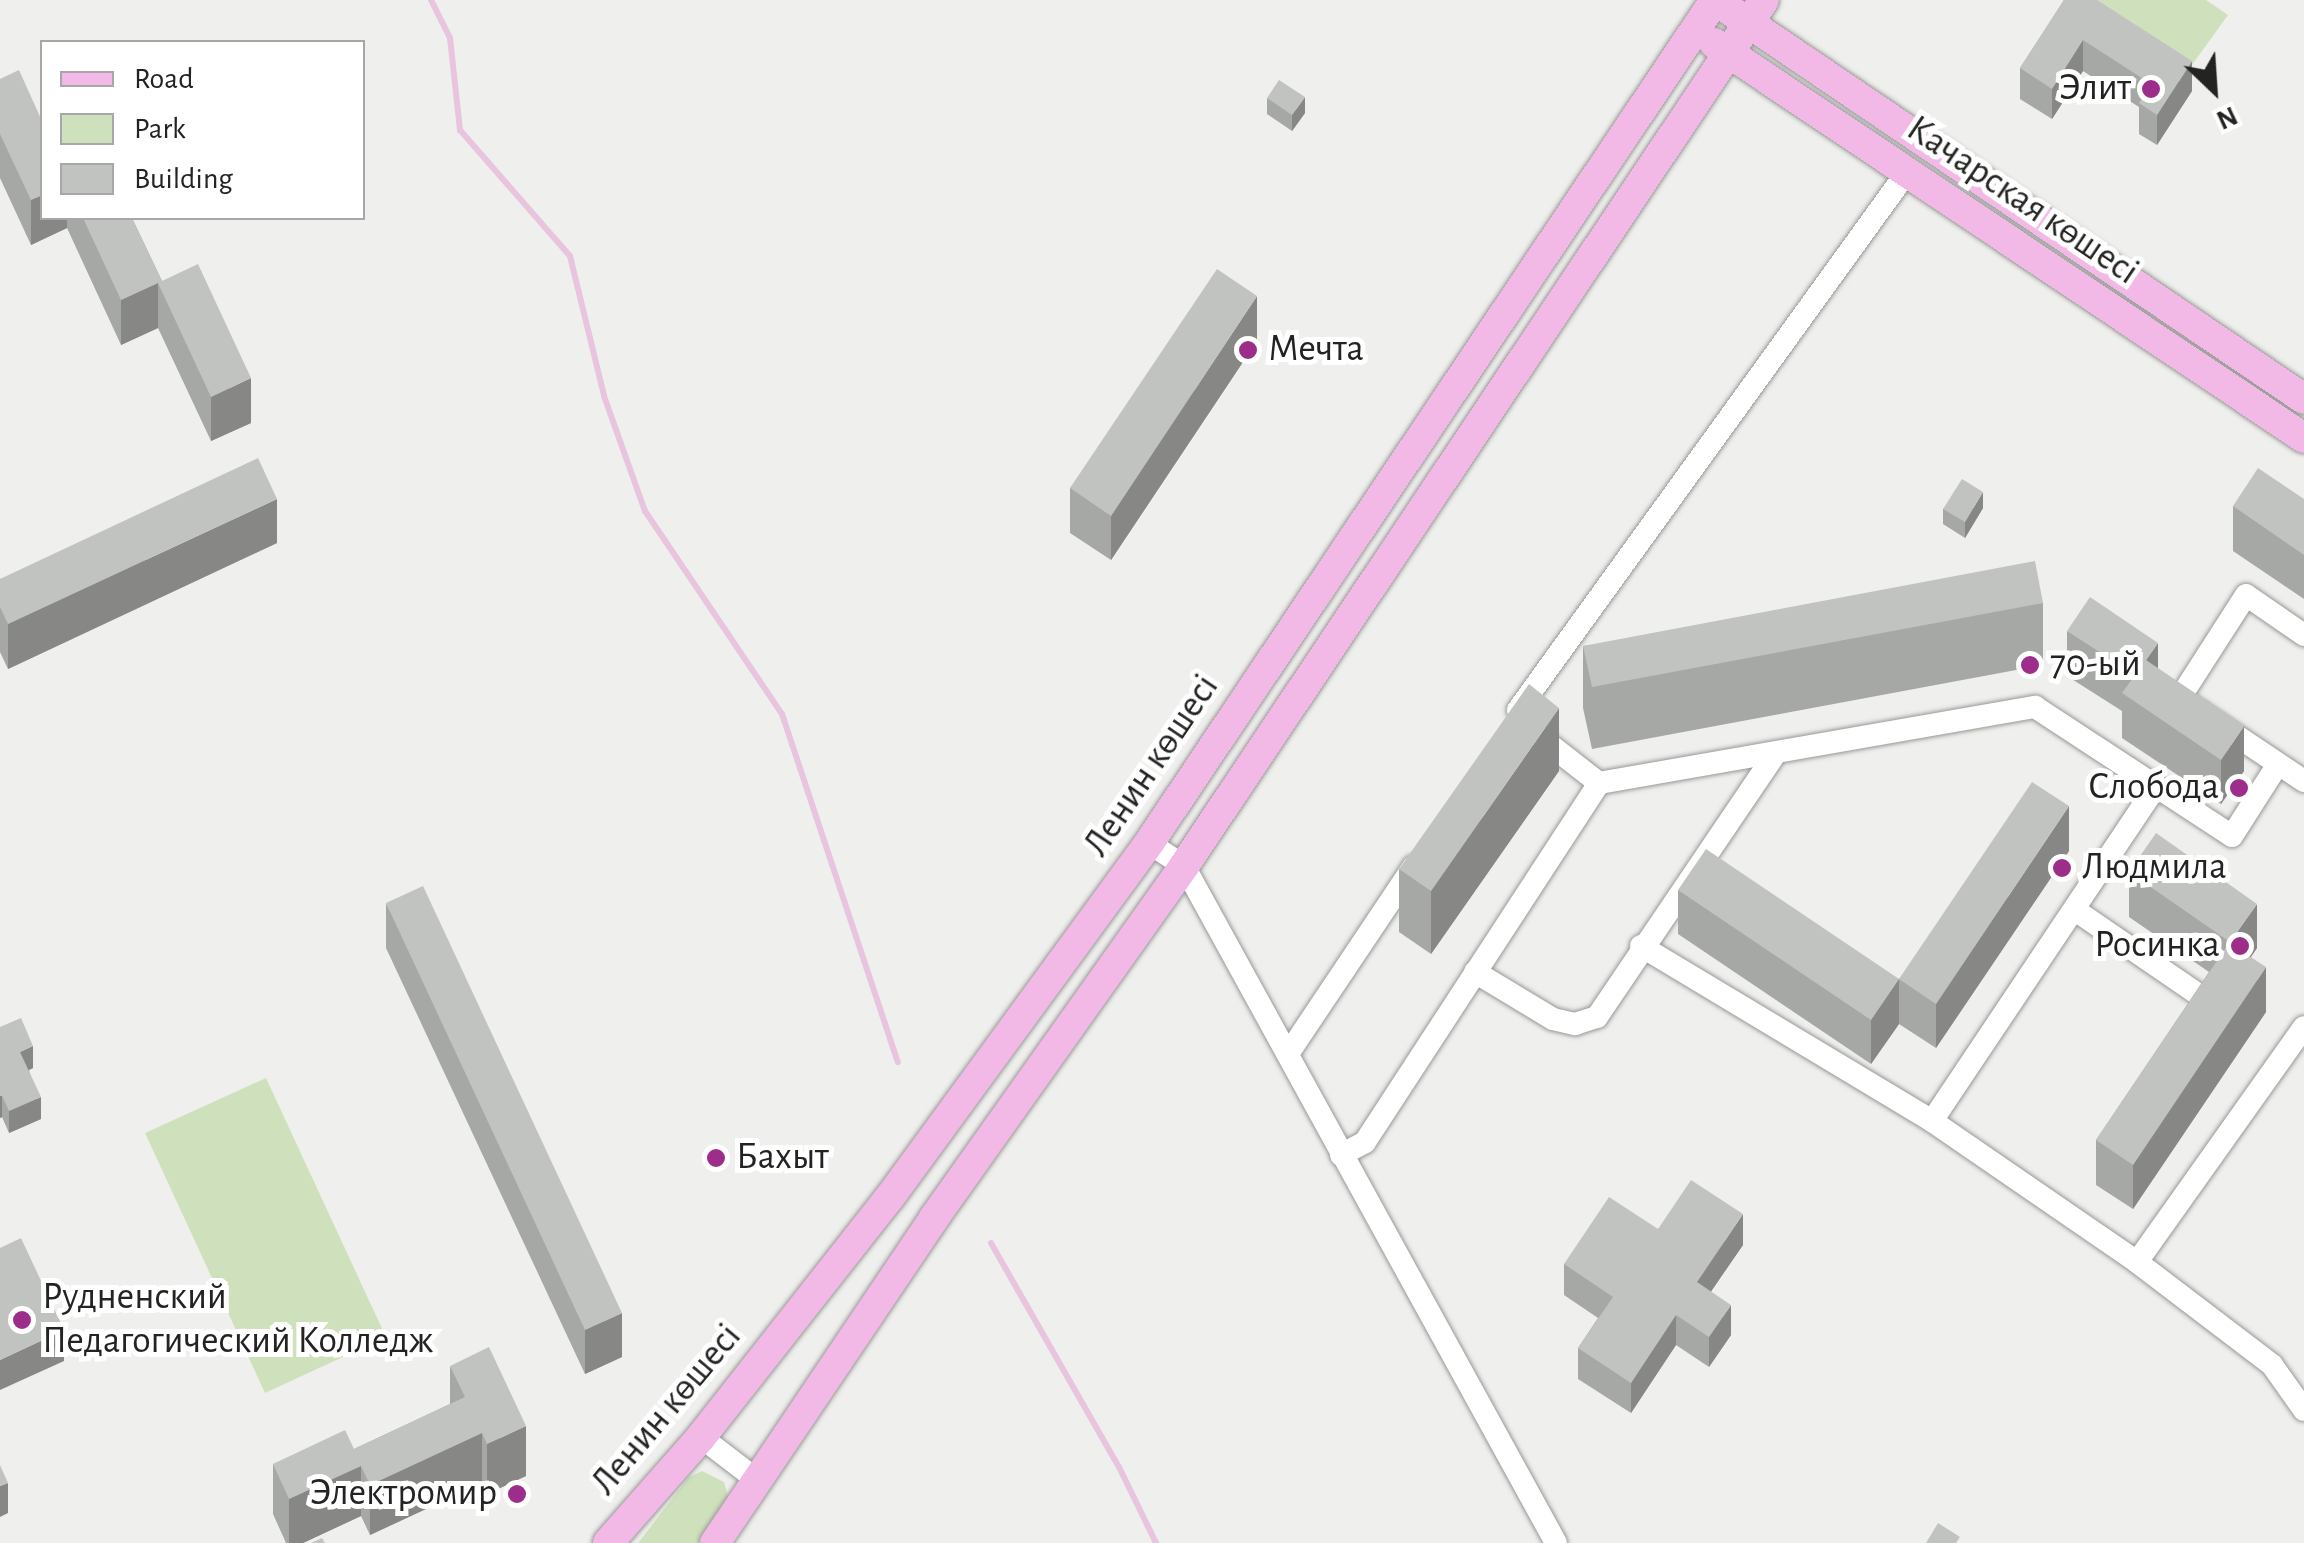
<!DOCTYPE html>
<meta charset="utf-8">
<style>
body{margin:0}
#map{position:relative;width:2304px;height:1543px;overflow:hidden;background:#eff0ed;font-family:"Alegreya Sans",sans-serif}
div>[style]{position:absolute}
.green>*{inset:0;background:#cfe1bc}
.stream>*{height:6px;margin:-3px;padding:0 3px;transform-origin:3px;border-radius:3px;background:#e8c4df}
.roads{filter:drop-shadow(0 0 2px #979996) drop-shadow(0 0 2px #979996)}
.minor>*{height:22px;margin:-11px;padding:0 11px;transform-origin:11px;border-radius:11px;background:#fff}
.major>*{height:30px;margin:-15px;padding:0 15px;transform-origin:15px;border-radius:15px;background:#f2b9e6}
.wall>*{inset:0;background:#a6a8a5}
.shaded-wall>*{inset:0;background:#878886}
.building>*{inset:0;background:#c1c3c0}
.dots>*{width:28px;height:28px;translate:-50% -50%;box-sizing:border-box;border:5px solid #fff;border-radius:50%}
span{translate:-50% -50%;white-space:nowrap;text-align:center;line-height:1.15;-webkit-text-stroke:10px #fff;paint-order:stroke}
.poi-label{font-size:38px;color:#232322}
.right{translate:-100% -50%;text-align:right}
.left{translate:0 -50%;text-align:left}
.street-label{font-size:38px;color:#232322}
.legend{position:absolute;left:40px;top:40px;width:325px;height:180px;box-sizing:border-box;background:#fff;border:2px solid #a7a7a7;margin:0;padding:12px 18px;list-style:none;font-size:30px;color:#232322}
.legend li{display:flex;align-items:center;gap:20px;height:50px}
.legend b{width:50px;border:2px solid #a7a7a7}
.north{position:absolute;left:2164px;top:40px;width:100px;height:100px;-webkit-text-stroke:8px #fff;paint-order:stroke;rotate:155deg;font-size:28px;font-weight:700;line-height:40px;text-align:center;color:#232322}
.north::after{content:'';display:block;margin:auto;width:35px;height:45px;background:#232322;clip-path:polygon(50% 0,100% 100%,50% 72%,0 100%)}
</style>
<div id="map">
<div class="green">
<i style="clip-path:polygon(2090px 0,2206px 0,2228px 15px,2189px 69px)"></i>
<i style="clip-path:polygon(266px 1078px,386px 1337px,265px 1393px,145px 1133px)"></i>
<i style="clip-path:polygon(702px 1471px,724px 1482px,728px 1497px,698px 1543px,638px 1543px,689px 1477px)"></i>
</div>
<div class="stream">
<i style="left:431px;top:0;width:42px;rotate:63.4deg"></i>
<i style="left:450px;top:38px;width:93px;rotate:83.8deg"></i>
<i style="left:460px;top:130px;width:167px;rotate:48.9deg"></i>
<i style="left:570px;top:256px;width:144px;rotate:76.3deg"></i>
<i style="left:604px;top:396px;width:122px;rotate:70.4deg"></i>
<i style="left:645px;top:511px;width:245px;rotate:56deg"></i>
<i style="left:782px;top:714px;width:367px;rotate:71.6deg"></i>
<i style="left:991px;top:1243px;width:258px;rotate:60.3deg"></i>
<i style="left:1119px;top:1467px;width:85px;rotate:64deg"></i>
</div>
<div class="roads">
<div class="minor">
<i style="left:2304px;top:635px;width:70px;rotate:-145.4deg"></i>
<i style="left:2246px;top:595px;width:122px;rotate:122.7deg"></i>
<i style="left:2180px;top:698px;width:149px;rotate:33.8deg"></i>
<i style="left:1518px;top:710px;width:664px;rotate:-54.13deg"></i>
<i style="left:1536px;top:734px;width:80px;rotate:37.9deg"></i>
<i style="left:1149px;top:843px;width:42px;rotate:33.3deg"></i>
<i style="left:1184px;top:866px;width:772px;rotate:61.21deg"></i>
<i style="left:2075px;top:910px;width:150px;rotate:34.4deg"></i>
<i style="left:1641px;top:946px;width:340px;rotate:31deg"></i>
<i style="left:1932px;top:1121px;width:249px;rotate:34.5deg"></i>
<i style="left:2137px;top:1262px;width:170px;rotate:37.3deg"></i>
<i style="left:2272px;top:1365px;width:55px;rotate:54.6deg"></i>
<i style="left:1475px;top:972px;width:91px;rotate:31.1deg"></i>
<i style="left:1553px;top:1019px;width:23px;rotate:13deg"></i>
<i style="left:1575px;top:1024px;width:23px;rotate:-18deg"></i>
<i style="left:1597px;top:1017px;width:319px;rotate:-55.9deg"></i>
<i style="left:1288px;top:1054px;width:226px;rotate:-56.2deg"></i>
<i style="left:1932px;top:1121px;width:402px;rotate:-56.2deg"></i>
<i style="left:1341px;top:1155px;width:27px;rotate:-28deg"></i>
<i style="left:1365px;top:1142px;width:429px;rotate:-56.9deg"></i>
<i style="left:1599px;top:783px;width:443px;rotate:-9.9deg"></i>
<i style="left:2035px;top:707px;width:235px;rotate:33.2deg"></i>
<i style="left:2232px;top:836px;width:85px;rotate:-57.4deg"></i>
<i style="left:2137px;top:1262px;width:288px;rotate:-54.6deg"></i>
<i style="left:701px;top:1437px;width:71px;rotate:37.5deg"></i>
</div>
<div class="major">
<i style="left:1714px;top:43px;width:710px;rotate:33.8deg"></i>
<i style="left:608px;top:1543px;width:141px;rotate:-48.7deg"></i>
<i style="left:701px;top:1437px;width:305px;rotate:-51.8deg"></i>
<i style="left:890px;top:1197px;width:439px;rotate:-53.8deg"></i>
<i style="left:1149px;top:843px;width:1015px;rotate:-56.12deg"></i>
<i style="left:1715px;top:0;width:711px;rotate:34.11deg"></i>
<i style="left:715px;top:1543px;width:392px;rotate:-56deg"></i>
<i style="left:934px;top:1218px;width:432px;rotate:-54.6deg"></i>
<i style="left:1184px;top:866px;width:1042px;rotate:-56.19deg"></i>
</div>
</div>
<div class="wall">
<i style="clip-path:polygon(2064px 0,2192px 91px,2157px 145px,2139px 134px,2139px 107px,2083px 71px,2052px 119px,2020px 99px,2020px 68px)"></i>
<i style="clip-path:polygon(0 79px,42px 218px,132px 218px,162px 281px,251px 423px,211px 441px,158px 328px,121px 345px,67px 228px,31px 245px,0 178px)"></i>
<i style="clip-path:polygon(1267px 98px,1305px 113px,1292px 131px,1267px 114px)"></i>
<i style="clip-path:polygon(1257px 341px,1111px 560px,1070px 533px,1070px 488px)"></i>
<i style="clip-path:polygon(2304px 499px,2304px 599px,2233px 551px,2233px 506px)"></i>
<i style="clip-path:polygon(1983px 508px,1965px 538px,1943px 524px,1943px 509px)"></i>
<i style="clip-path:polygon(277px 543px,8px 669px,0 652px,0 579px)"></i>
<i style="clip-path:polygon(2043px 603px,2043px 665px,1592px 749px,1583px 708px,1583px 646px)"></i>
<i style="clip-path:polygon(2067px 631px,2158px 669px,2244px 771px,2221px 804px,2122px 738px,2122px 711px,2067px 676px)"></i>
<i style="clip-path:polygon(1559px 771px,1431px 954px,1399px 932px,1399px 869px)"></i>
<i style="clip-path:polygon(2069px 851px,1936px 1048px,1899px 1024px,1871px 1064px,1678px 934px,1678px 890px,1899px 979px)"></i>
<i style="clip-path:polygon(2129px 872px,2257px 948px,2251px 957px,2266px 1012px,2133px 1209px,2096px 1185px,2096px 1140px,2209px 972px,2129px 917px)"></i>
<i style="clip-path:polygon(386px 903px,622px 1357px,585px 1374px,386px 948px)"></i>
<i style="clip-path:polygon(0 1027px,33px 1068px,29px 1070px,41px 1119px,9px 1133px,2px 1117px,0 1118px)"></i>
<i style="clip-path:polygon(1658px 1229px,1743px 1245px,1711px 1291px,1731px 1335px,1709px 1367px,1676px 1345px,1631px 1413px,1578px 1379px,1578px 1348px,1598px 1318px,1564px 1295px,1564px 1264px)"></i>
<i style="clip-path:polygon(450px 1366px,526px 1476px,487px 1494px,482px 1483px,370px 1535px,361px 1516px,303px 1543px,286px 1543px,273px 1514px,273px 1464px,354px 1449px,450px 1404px)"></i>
</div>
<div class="shaded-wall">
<i style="clip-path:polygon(2083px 40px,2083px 71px,2052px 119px,2052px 89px)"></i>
<i style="clip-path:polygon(2192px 61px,2192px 91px,2157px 145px,2157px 115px)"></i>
<i style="clip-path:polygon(1305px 97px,1305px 113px,1292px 131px,1292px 115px)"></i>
<i style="clip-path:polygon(42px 195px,42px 218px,67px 218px,67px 228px,31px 245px,31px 200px)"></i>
<i style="clip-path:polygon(158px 283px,158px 328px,121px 345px,121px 300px)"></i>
<i style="clip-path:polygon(1257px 296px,1257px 341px,1111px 560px,1111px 516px)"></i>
<i style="clip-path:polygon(251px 378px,251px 423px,211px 441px,211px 397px)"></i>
<i style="clip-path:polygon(1983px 492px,1983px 508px,1965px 538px,1965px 522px)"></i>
<i style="clip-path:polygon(277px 499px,277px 543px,8px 669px,8px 624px)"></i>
<i style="clip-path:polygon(2158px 643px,2158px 687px,2146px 660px)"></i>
<i style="clip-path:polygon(1559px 708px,1559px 771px,1431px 954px,1431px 891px)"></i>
<i style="clip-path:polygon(2244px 726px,2244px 771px,2221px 804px,2221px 760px)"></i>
<i style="clip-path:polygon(2069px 806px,2069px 851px,1936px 1048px,1936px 1004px)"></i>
<i style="clip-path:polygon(2257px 904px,2257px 948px,2230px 987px,2230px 942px)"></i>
<i style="clip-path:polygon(2266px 967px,2266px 1012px,2133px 1209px,2133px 1165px)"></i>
<i style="clip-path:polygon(1899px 979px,1899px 1024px,1871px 1064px,1871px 1020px)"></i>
<i style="clip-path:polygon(33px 1046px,33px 1068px,20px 1074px,20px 1052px)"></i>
<i style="clip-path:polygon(0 1096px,2px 1096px,2px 1117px,0 1118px)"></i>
<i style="clip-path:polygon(41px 1097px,41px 1119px,9px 1133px,9px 1111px)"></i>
<i style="clip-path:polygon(1743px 1214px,1743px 1245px,1697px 1312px,1697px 1282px)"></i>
<i style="clip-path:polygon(1731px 1305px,1731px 1335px,1709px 1367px,1709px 1337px)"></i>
<i style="clip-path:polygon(622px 1313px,622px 1357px,585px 1374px,585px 1330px)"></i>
<i style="clip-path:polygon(1676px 1315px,1676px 1345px,1631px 1413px,1631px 1383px)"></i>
<i style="clip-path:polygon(64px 1330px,64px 1361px,0 1390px,0 1360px)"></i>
<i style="clip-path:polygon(526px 1426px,526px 1476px,487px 1494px,487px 1444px)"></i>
<i style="clip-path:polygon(482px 1433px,482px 1483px,370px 1535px,370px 1485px)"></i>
<i style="clip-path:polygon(361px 1466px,361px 1516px,303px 1543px,289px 1543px,289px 1499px)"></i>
<i style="clip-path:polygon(8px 1483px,8px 1513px,0 1517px,0 1486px)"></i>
</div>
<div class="building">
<i style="clip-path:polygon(2064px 0,2097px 0,2192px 61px,2157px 115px,2139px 103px,2151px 84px,2083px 40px,2052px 89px,2020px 68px)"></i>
<i style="clip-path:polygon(19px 70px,42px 121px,42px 195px,31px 200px,0 134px,0 79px)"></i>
<i style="clip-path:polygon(1279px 80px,1305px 97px,1292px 115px,1267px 98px)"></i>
<i style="clip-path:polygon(83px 218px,132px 218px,162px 281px,198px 264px,251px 378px,211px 397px,158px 283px,121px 300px)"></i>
<i style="clip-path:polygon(1217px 269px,1257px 296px,1111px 516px,1070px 488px)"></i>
<i style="clip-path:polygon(258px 458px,277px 499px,8px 624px,0 607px,0 579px)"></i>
<i style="clip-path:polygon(2258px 468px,2304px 499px,2304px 555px,2233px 506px)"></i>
<i style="clip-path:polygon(1962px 479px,1983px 492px,1965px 522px,1943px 509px)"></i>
<i style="clip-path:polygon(2035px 561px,2043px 603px,1592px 687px,1583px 646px)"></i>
<i style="clip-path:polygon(2090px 597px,2158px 643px,2146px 660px,2244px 726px,2221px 760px,2122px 693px,2135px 675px,2067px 631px)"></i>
<i style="clip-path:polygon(1529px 684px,1559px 708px,1431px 891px,1399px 869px)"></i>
<i style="clip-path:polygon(2032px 782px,2069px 806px,1936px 1004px,1899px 979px)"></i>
<i style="clip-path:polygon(2156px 833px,2257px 904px,2230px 942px,2129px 872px)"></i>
<i style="clip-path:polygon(1706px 849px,1899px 979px,1871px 1020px,1678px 890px)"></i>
<i style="clip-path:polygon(423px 886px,622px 1313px,585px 1330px,386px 903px)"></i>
<i style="clip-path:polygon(2229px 943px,2266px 967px,2133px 1165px,2096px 1140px)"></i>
<i style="clip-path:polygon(21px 1018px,33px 1046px,20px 1052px,41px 1097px,9px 1111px,2px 1096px,0 1096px,0 1027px)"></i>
<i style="clip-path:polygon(1691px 1180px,1743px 1214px,1697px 1282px,1731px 1305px,1709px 1337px,1676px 1315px,1631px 1383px,1578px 1348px,1613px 1297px,1564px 1264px,1609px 1197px,1658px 1229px)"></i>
<i style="clip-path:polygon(21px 1238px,64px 1330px,0 1360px,0 1248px)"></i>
<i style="clip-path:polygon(489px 1347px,526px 1426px,487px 1444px,482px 1433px,370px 1485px,361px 1466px,289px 1499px,273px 1464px,345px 1430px,354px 1449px,465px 1397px,450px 1366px)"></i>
<i style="clip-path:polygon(0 1465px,8px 1483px,0 1486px)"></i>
<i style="clip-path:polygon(1938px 1523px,1960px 1537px,1956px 1543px,1926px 1543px)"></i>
<i style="clip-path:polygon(322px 1538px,325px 1543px,311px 1543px)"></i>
</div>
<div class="dots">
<i style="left:2151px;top:89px;background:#9d2d8b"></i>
<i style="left:1248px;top:350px;background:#9d2d8b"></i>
<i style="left:2030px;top:665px;background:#9d2d8b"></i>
<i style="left:2239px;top:788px;background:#9d2d8b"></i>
<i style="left:2062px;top:868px;background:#9d2d8b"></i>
<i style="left:2240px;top:946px;background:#9d2d8b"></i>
<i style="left:716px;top:1158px;background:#9d2d8b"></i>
<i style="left:22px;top:1320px;background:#9d2d8b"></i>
<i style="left:517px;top:1494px;background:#9d2d8b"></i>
</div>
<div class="poi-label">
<span class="right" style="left:2131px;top:89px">Элит</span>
<span class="left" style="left:1268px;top:350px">Мечта</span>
<span class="left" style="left:2050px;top:665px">70-ый</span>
<span class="right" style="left:2219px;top:788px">Слобода</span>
<span class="left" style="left:2082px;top:868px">Людмила</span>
<span class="right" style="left:2220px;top:946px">Росинка</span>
<span class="left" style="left:736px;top:1158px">Бахыт</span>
<span class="left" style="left:42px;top:1320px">Рудненский<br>Педагогический Колледж</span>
<span class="right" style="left:497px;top:1494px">Электромир</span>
</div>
<div class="street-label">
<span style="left:2022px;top:201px;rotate:34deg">Качарская көшесі</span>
<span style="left:1152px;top:766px;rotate:-56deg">Ленин көшесі</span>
<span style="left:667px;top:1410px;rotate:-50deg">Ленин көшесі</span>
</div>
<ul class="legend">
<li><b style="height:12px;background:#f2b9e6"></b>Road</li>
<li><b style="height:28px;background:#cfe1bc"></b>Park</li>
<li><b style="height:28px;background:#c1c3c0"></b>Building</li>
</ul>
<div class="north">N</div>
</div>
